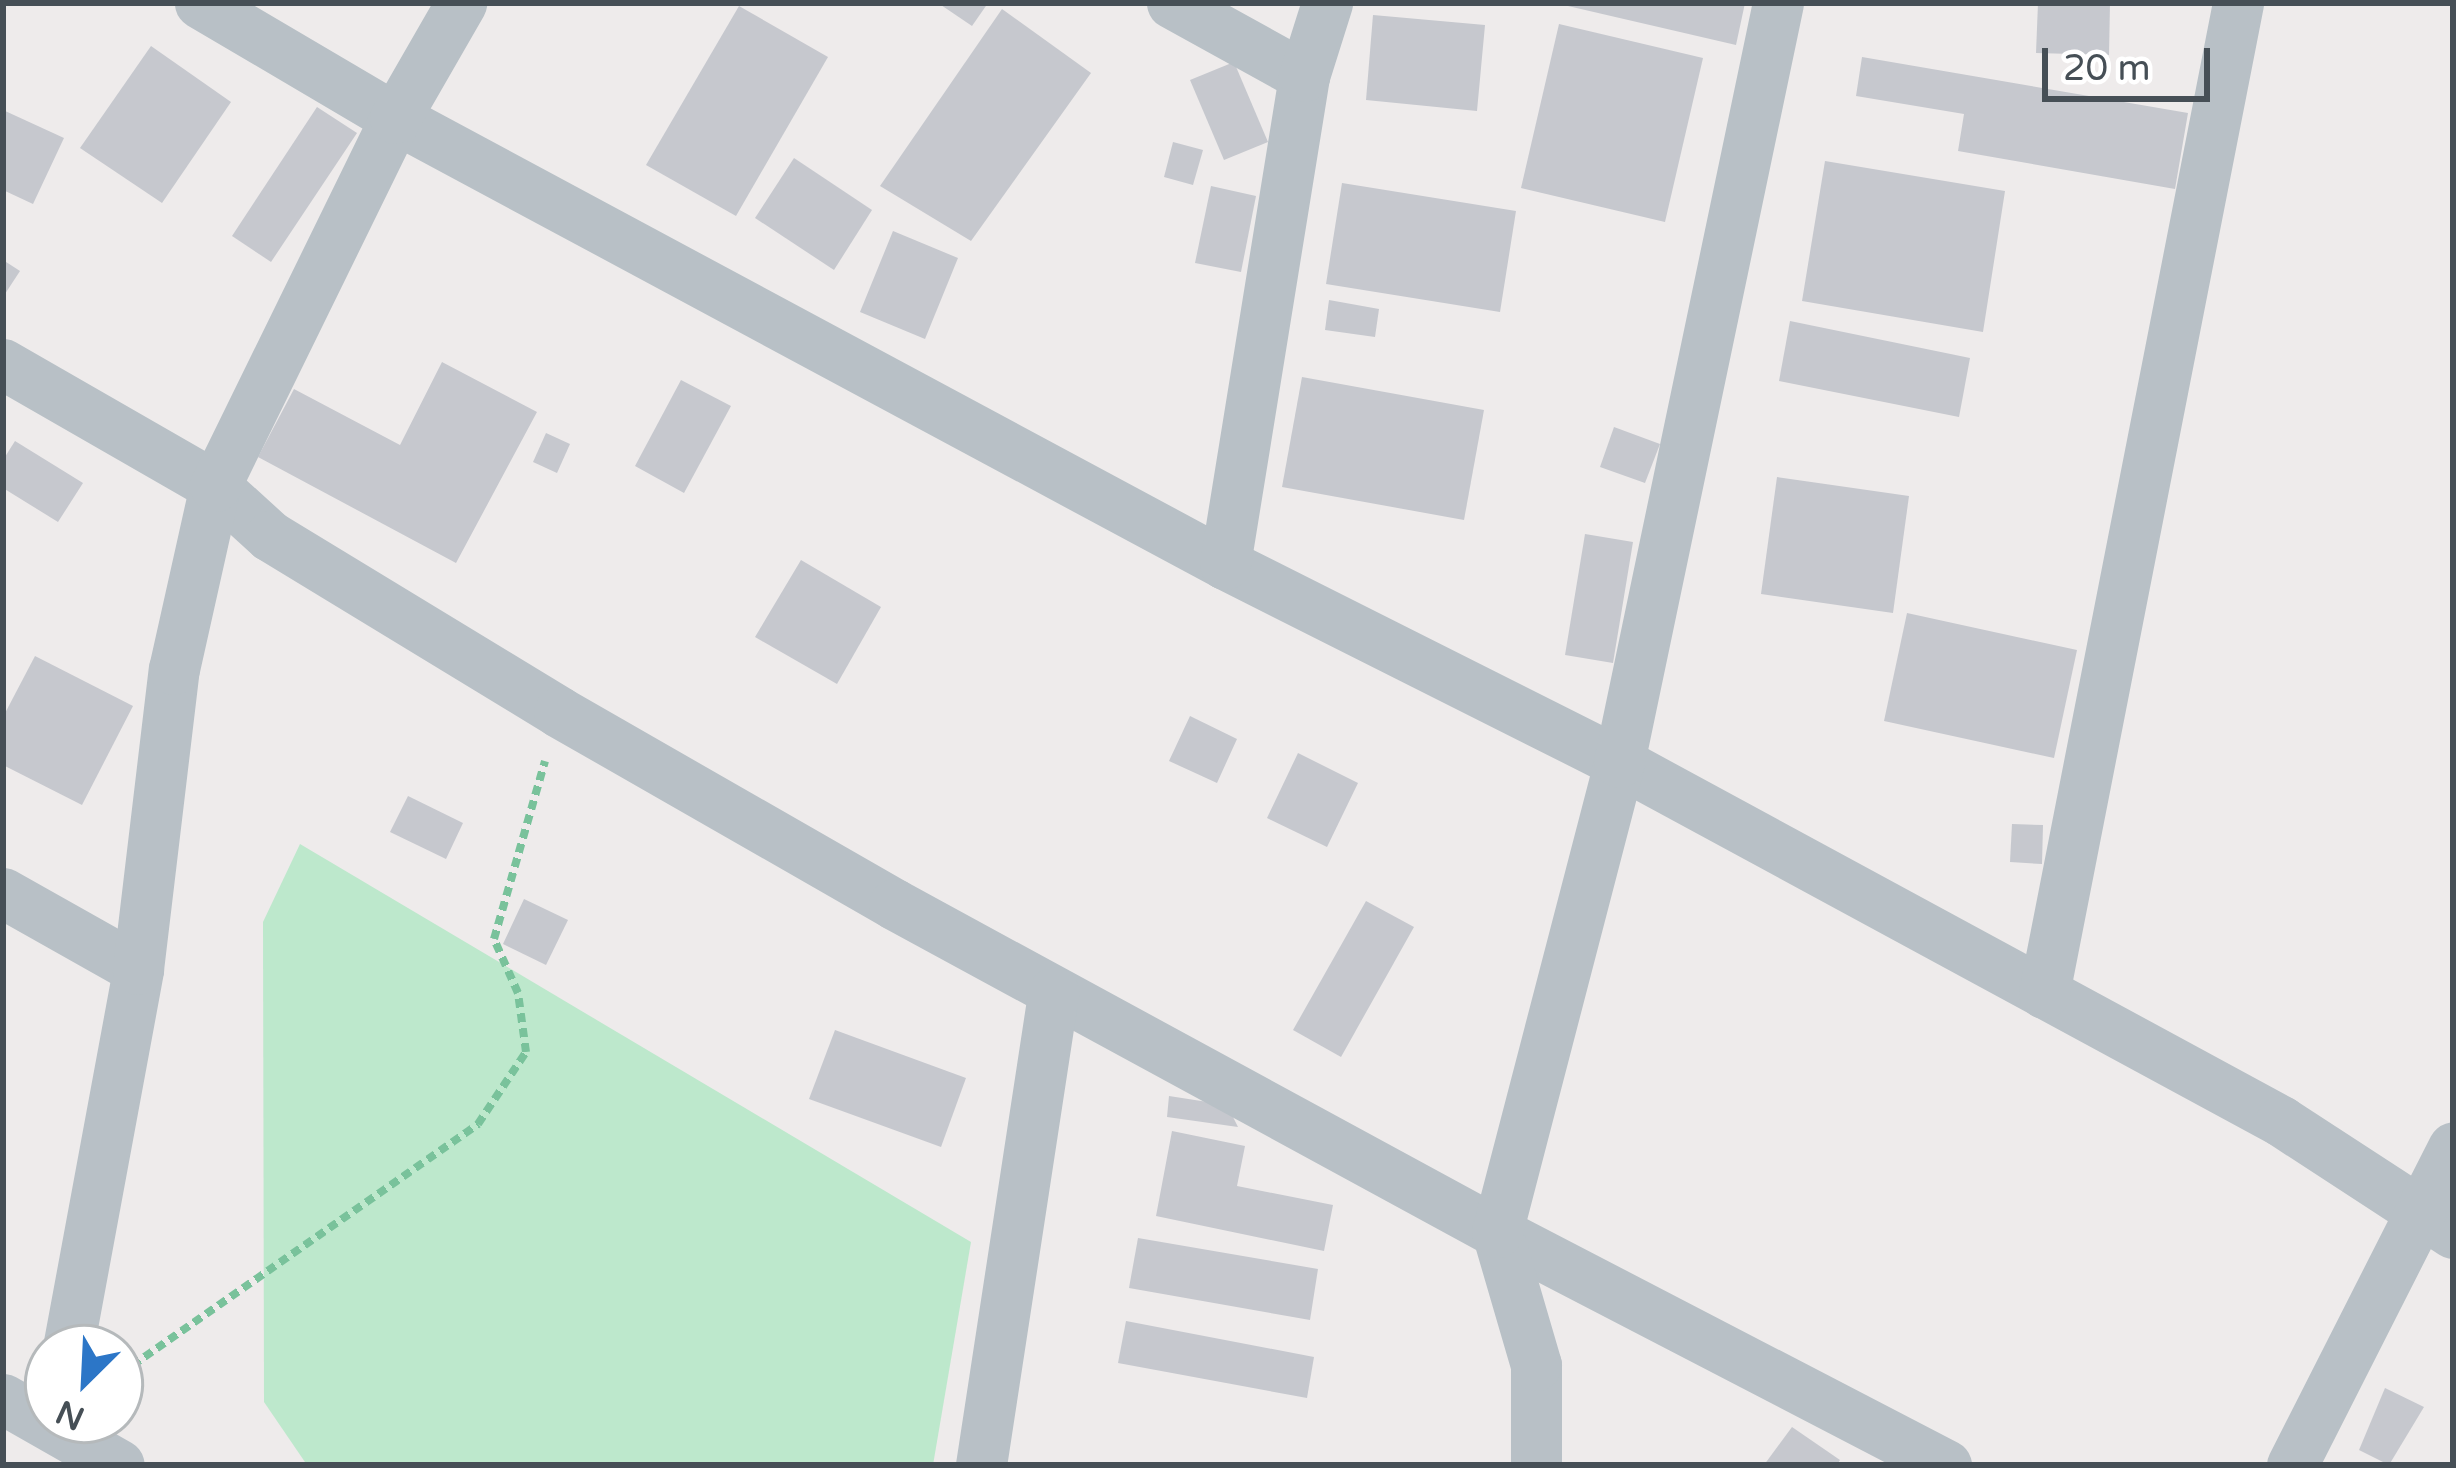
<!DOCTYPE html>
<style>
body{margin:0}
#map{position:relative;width:2456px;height:1468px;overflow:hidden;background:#eeebeb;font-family:"Varela Round",sans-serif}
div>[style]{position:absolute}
.green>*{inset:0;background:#bde8cc}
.building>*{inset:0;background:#c6c8ce}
.path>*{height:8px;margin-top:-4px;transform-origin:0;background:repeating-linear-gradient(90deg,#79c29b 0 9px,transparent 0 15px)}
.minor>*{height:51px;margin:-25.5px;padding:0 25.5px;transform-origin:25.5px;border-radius:25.5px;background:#b8c0c6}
span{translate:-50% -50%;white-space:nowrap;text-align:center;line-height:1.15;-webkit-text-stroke:12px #fff;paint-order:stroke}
.frame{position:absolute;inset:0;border:6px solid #464f56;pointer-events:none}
.north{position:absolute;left:24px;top:1324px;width:120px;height:120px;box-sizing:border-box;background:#fff;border:3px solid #b5b9bb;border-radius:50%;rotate:204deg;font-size:33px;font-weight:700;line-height:48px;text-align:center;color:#464f56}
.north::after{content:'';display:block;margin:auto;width:42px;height:54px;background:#2c76c7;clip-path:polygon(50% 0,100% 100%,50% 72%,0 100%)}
.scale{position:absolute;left:2042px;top:48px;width:168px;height:54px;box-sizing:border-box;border:6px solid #464f56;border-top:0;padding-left:15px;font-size:36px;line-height:42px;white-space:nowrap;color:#464f56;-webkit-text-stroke:9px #fff;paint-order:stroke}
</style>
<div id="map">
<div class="green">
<i style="clip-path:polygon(300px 844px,971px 1242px,933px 1465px,307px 1465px,264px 1402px,263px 922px)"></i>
</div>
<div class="building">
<i style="clip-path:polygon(938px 3px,988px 3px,972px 26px)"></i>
<i style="clip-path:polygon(1555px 3px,1745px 3px,1736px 45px)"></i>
<i style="clip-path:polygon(2038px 3px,2110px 3px,2109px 55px,2036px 53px)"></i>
<i style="clip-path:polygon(739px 6px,828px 57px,736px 216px,646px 165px)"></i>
<i style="clip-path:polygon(1002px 9px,1091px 73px,971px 241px,880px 186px)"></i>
<i style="clip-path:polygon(1373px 15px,1485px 25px,1477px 111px,1366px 100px)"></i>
<i style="clip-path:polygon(1559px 24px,1703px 58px,1665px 222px,1521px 188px)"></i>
<i style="clip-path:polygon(151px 46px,231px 102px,162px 203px,80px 148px)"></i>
<i style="clip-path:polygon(1862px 57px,2188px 113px,2175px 189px,1958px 151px,1964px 114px,1856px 96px)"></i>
<i style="clip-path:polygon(1234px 62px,1268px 142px,1224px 160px,1190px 80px)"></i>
<i style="clip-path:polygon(317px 107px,357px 133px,271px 262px,232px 236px)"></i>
<i style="clip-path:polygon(3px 110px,64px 138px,33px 204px,3px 190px)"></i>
<i style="clip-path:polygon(1173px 142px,1203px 150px,1193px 185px,1164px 177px)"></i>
<i style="clip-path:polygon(794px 158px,872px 210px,834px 270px,755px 218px)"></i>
<i style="clip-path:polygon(1825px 161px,2005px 191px,1983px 332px,1802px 301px)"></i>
<i style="clip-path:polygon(1342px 183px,1516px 211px,1500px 312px,1326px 284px)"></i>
<i style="clip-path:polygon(1211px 186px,1256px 196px,1241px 272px,1195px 263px)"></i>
<i style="clip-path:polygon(893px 231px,958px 258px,925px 339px,860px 312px)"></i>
<i style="clip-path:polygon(3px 260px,20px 271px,3px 297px)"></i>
<i style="clip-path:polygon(1329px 300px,1379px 309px,1375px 337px,1325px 330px)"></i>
<i style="clip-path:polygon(1790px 321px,1970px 358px,1959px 417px,1779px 381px)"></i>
<i style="clip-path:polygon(442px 362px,537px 412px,456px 563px,258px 457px,294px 389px,400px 445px)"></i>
<i style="clip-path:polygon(1302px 377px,1484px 410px,1464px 520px,1282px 487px)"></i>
<i style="clip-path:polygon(681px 380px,731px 406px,684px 493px,635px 466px)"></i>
<i style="clip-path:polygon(1614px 427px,1660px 444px,1645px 483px,1600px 467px)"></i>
<i style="clip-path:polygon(546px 433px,570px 444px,557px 473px,533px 462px)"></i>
<i style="clip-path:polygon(15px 441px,83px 483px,58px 522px,3px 488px,3px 460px)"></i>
<i style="clip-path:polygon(1777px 477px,1909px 496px,1893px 613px,1761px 594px)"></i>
<i style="clip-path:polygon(1585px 534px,1633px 542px,1613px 663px,1565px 655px)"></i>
<i style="clip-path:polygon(801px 560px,881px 607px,837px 684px,755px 637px)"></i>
<i style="clip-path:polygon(1907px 613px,2077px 650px,2054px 758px,1884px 721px)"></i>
<i style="clip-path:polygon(35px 656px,133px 706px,82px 805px,3px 765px,3px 717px)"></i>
<i style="clip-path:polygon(1190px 716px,1237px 739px,1217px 783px,1169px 761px)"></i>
<i style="clip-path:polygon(1298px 753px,1358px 783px,1327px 847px,1267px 818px)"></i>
<i style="clip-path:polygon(408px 796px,463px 823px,446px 859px,390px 832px)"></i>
<i style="clip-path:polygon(2012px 824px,2043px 825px,2042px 864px,2010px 862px)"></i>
<i style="clip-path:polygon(524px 899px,568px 920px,546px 965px,503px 944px)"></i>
<i style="clip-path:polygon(1366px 901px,1414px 927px,1341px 1057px,1293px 1030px)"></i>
<i style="clip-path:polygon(835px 1030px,966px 1078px,941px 1147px,809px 1099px)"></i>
<i style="clip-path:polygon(1169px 1096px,1227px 1105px,1238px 1127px,1167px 1117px)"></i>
<i style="clip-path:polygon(1172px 1131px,1245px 1146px,1237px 1186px,1333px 1205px,1324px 1251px,1156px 1216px)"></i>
<i style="clip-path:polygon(1138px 1238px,1318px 1269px,1310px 1320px,1129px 1288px)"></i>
<i style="clip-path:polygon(1126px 1321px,1314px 1357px,1307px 1398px,1118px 1363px)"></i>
<i style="clip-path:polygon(2385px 1388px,2424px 1407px,2389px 1465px,2359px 1450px)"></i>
<i style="clip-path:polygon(1792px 1427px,1840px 1460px,1837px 1465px,1764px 1465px)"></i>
</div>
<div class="path">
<i style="left:120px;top:1374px;width:437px;rotate:-34.9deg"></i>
<i style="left:478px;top:1124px;width:87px;rotate:-56.3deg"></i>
<i style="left:526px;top:1052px;width:60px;rotate:-97.7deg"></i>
<i style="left:518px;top:993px;width:59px;rotate:-114deg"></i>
<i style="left:494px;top:939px;width:185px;rotate:-74deg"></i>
</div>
<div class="minor">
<i style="left:200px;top:3px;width:226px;rotate:30.5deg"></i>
<i style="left:395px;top:118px;width:942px;rotate:28.25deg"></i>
<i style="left:1225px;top:564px;width:441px;rotate:26.7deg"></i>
<i style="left:1619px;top:762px;width:753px;rotate:28.47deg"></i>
<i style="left:2281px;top:1121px;width:205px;rotate:33.1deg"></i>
<i style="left:1172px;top:3px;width:151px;rotate:28.9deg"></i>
<i style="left:3px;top:364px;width:245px;rotate:29.9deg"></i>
<i style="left:215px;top:486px;width:74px;rotate:42.3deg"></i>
<i style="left:270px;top:536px;width:338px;rotate:31.3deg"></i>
<i style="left:559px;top:712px;width:386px;rotate:29.8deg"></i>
<i style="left:894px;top:904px;width:686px;rotate:28.54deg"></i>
<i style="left:1497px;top:1232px;width:506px;rotate:27.43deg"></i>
<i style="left:1225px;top:564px;width:494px;rotate:-80.8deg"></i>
<i style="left:1304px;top:76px;width:77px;rotate:-72.5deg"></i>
<i style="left:3px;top:893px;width:155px;rotate:29.4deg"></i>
<i style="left:2044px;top:993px;width:1009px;rotate:-78.91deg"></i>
<i style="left:68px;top:1348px;width:385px;rotate:-79.5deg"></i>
<i style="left:138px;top:969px;width:302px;rotate:-83.2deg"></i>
<i style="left:174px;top:669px;width:188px;rotate:-77.4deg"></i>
<i style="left:215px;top:486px;width:410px;rotate:-63.9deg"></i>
<i style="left:395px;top:118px;width:133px;rotate:-60.1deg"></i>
<i style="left:3px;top:1399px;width:133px;rotate:29.6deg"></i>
<i style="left:981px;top:1465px;width:478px;rotate:-81.3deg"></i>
<i style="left:1536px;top:1465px;width:100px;rotate:-90deg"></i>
<i style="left:1536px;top:1365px;width:139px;rotate:-106.3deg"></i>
<i style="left:1497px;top:1232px;width:486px;rotate:-75.4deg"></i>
<i style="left:1619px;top:762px;width:775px;rotate:-78.17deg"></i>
<i style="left:2292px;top:1465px;width:356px;rotate:-63.1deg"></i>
</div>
<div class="frame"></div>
<div class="north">N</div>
<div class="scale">20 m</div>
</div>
